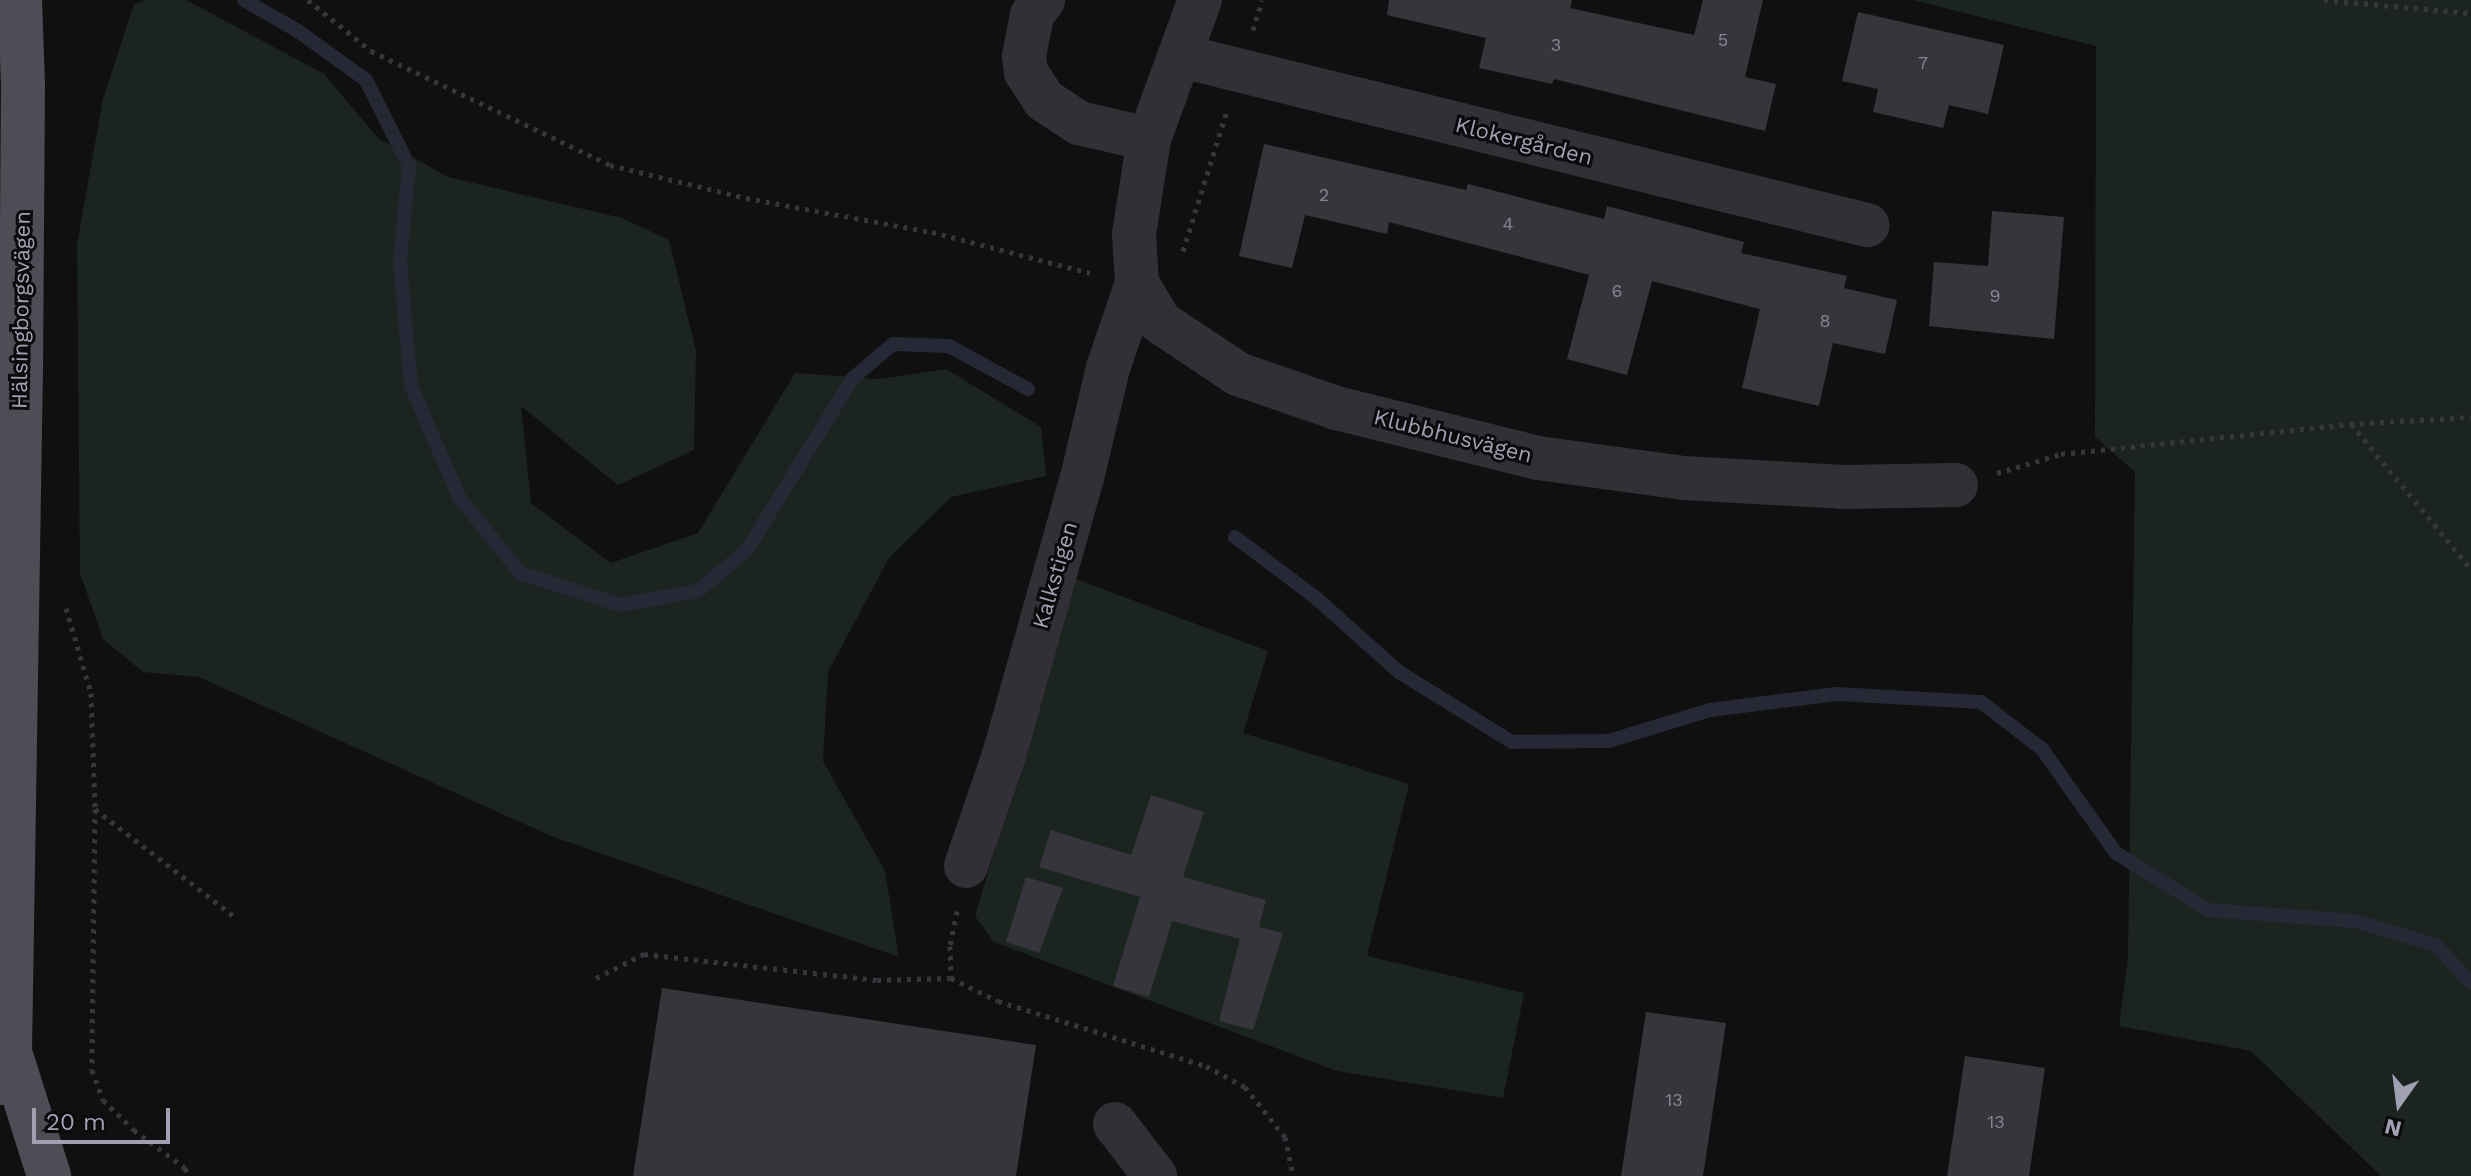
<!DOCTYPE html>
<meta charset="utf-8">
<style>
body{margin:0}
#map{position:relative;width:2471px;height:1176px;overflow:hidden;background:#101011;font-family:"Work Sans",sans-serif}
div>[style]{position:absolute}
.green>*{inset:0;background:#1c2420}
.stream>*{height:14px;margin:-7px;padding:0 7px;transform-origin:7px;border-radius:7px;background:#262935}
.building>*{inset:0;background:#36353b}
.path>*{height:5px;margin-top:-2.5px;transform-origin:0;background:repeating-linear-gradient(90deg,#37363d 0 4px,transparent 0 10px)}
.minor>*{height:44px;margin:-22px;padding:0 22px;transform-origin:22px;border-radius:22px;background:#323036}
.major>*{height:44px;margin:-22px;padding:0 22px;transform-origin:22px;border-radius:22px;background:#4e4c55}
span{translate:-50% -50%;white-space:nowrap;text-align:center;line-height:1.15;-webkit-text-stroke:6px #0b0b0c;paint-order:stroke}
.number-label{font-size:18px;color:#868595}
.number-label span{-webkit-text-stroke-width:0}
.street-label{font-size:22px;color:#a1a0b3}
.north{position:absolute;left:2359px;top:1064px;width:80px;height:80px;-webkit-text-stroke:6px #0b0b0c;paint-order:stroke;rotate:194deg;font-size:22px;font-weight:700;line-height:32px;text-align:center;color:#a1a0b3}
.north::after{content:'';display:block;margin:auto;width:28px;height:36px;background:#a1a0b3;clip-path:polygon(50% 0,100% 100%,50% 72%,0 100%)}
.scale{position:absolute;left:32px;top:1108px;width:138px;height:36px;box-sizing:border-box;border:4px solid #a1a0b3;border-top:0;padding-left:10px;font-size:24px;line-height:28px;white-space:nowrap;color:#a1a0b3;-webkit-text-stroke:6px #0b0b0c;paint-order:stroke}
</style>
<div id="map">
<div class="green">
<i style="clip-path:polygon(145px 0,186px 0,324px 74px,378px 138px,448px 177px,622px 218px,669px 240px,696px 351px,694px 450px,618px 485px,521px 406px,531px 503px,611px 563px,698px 533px,795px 373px,879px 379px,946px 369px,1041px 427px,1046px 476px,951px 497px,889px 558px,828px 672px,823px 761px,885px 871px,899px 957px,551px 836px,199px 677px,143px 672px,103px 639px,80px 573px,77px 244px,103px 99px,134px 4px)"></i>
<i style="clip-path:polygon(1913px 0,2471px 0,2471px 1176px,2381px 1176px,2251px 1051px,2119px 1026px,2128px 958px,2135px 472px,2095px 437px,2096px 46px)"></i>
<i style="clip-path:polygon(1076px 579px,1268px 651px,1243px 733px,1409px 784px,1367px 956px,1524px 993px,1503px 1098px,1337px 1071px,994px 942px,975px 916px)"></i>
</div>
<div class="stream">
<i style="left:244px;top:0;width:62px;rotate:29.9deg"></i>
<i style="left:298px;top:31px;width:84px;rotate:35.8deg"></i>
<i style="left:366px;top:80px;width:96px;rotate:63.4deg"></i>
<i style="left:409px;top:166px;width:95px;rotate:95.4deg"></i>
<i style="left:400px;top:261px;width:125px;rotate:85deg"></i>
<i style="left:411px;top:386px;width:121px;rotate:66.6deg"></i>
<i style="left:459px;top:497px;width:97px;rotate:51.2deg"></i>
<i style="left:520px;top:573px;width:105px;rotate:17.7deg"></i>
<i style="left:620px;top:605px;width:79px;rotate:-10.2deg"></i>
<i style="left:698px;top:591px;width:64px;rotate:-39.9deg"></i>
<i style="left:747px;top:550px;width:202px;rotate:-58.4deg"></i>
<i style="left:853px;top:378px;width:52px;rotate:-40.4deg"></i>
<i style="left:893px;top:344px;width:56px;rotate:2deg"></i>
<i style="left:949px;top:346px;width:90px;rotate:28.6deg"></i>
<i style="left:1235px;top:537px;width:100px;rotate:36.9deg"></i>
<i style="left:1315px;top:597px;width:113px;rotate:41.8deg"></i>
<i style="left:1399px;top:672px;width:133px;rotate:31.8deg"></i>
<i style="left:1512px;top:742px;width:97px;rotate:-0.6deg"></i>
<i style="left:1609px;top:741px;width:106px;rotate:-17.1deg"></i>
<i style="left:1710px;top:710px;width:128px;rotate:-7.2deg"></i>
<i style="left:1837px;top:694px;width:144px;rotate:3.2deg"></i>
<i style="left:1981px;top:702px;width:77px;rotate:37.6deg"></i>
<i style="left:2042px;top:749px;width:128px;rotate:54.6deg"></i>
<i style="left:2116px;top:853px;width:108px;rotate:31.8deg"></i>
<i style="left:2208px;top:910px;width:147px;rotate:4.3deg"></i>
<i style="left:2355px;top:921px;width:84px;rotate:16.5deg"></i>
<i style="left:2436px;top:945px;width:52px;rotate:47.4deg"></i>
</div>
<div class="building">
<i style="clip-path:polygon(1389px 0,1572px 0,1570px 8px,1694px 35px,1703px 0,1763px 0,1745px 77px,1776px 84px,1765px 131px,1554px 79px,1552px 84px,1479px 68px,1486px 38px,1387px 15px)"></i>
<i style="clip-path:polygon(1858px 12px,2004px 45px,1988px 114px,1949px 105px,1943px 128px,1873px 112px,1878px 89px,1842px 81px)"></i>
<i style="clip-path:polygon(1264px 144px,1466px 190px,1468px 184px,1604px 219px,1607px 206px,1744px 242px,1741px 253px,1847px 276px,1844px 288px,1897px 300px,1885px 354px,1833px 343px,1819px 406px,1742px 388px,1760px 309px,1652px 281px,1627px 375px,1567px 359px,1589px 275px,1389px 222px,1387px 234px,1305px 215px,1292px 268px,1239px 256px)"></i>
<i style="clip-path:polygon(1992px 211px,2064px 217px,2054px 339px,1929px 326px,1934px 262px,1988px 266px)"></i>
<i style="clip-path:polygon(1151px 795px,1204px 812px,1183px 877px,1266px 900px,1259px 927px,1283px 933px,1253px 1030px,1219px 1021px,1240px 939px,1172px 921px,1149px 997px,1113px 986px,1140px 897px,1039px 867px,1051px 830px,1131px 855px)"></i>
<i style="clip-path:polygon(1026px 877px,1063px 888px,1039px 953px,1006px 942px)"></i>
<i style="clip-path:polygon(662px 988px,1036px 1045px,1016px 1176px,633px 1176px)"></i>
<i style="clip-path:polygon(1646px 1012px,1726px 1023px,1703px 1176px,1621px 1176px)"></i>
<i style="clip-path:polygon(1965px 1056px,2045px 1068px,2029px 1176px,1947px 1176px)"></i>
</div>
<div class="path">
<i style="left:308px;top:0;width:81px;rotate:39deg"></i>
<i style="left:371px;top:51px;width:265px;rotate:25.5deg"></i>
<i style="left:610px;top:165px;width:140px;rotate:13.6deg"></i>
<i style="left:746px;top:198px;width:189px;rotate:10.4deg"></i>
<i style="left:932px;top:232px;width:163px;rotate:14.5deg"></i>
<i style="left:2324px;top:0;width:148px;rotate:5.1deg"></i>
<i style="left:1253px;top:30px;width:31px;rotate:-73deg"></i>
<i style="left:1183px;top:251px;width:147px;rotate:-72.6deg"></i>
<i style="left:2351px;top:424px;width:188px;rotate:50.4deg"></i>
<i style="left:1997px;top:473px;width:67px;rotate:-16.5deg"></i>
<i style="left:2061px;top:454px;width:291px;rotate:-5.9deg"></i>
<i style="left:2350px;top:424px;width:121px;rotate:-3.3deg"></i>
<i style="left:66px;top:608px;width:89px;rotate:73.6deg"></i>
<i style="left:91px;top:693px;width:116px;rotate:88deg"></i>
<i style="left:95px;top:809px;width:261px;rotate:90.7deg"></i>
<i style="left:92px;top:1070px;width:32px;rotate:70deg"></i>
<i style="left:103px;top:1100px;width:43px;rotate:44.1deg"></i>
<i style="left:134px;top:1130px;width:64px;rotate:36.7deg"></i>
<i style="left:185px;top:1168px;width:9px;rotate:63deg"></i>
<i style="left:95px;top:809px;width:178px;rotate:37.7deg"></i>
<i style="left:957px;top:911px;width:36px;rotate:101deg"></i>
<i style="left:950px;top:946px;width:32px;rotate:88deg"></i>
<i style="left:951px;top:978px;width:52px;rotate:26.1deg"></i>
<i style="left:998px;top:1001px;width:218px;rotate:17.4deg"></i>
<i style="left:1206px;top:1066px;width:44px;rotate:28.3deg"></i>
<i style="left:1245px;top:1087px;width:64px;rotate:51.3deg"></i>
<i style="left:1285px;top:1137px;width:40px;rotate:78deg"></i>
<i style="left:596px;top:978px;width:54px;rotate:-26.6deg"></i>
<i style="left:644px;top:954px;width:234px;rotate:6.4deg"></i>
<i style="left:877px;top:980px;width:74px;rotate:-1.5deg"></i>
</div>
<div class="minor">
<i style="left:1043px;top:0;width:19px;rotate:126deg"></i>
<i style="left:1032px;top:15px;width:42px;rotate:101deg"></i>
<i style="left:1024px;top:56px;width:16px;rotate:83deg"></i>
<i style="left:1026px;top:72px;width:33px;rotate:57deg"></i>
<i style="left:1044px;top:100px;width:42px;rotate:33.3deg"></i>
<i style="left:1079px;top:123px;width:72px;rotate:12.9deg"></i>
<i style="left:1149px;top:139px;width:148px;rotate:-69.9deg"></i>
<i style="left:1181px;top:56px;width:707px;rotate:13.84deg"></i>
<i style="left:1149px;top:139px;width:96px;rotate:99deg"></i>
<i style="left:1134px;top:234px;width:49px;rotate:86.5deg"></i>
<i style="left:1137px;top:283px;width:45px;rotate:59.5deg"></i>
<i style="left:1160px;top:322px;width:94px;rotate:33.7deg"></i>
<i style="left:1238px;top:374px;width:104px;rotate:19.1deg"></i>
<i style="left:1336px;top:408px;width:208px;rotate:13.9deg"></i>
<i style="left:1538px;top:458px;width:147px;rotate:7.8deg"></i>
<i style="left:1684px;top:478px;width:159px;rotate:3.2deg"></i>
<i style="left:1843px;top:487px;width:113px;rotate:-1deg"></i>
<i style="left:966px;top:866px;width:117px;rotate:-71.1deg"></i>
<i style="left:1004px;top:755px;width:288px;rotate:-74.3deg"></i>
<i style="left:1082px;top:478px;width:113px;rotate:-76.7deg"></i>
<i style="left:1108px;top:368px;width:90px;rotate:-71.2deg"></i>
<i style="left:1115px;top:1124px;width:66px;rotate:52.4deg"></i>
</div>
<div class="major">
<i style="left:10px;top:1052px;width:130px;rotate:72.5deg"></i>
<i style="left:0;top:1083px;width:33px;rotate:-72deg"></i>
<i style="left:10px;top:1052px;width:682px;rotate:-89.08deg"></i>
<i style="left:21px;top:370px;width:285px;rotate:-89.6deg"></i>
<i style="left:23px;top:85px;width:85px;rotate:-92deg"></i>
</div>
<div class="number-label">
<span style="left:1723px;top:40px">5</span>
<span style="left:1556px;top:45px">3</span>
<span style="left:1923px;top:63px">7</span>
<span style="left:1324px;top:195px">2</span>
<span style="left:1508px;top:224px">4</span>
<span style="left:1617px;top:291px">6</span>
<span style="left:1995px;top:296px">9</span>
<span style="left:1825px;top:321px">8</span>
<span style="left:1674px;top:1100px">13</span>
<span style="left:1996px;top:1122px">13</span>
</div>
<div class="street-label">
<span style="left:1524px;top:141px;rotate:14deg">Klokergården</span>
<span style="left:21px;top:310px;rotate:-89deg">Hälsingborgsvägen</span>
<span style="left:1453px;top:436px;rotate:14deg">Klubbhusvägen</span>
<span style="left:1055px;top:575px;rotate:-74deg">Kalkstigen</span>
</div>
<div class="north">N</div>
<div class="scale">20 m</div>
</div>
